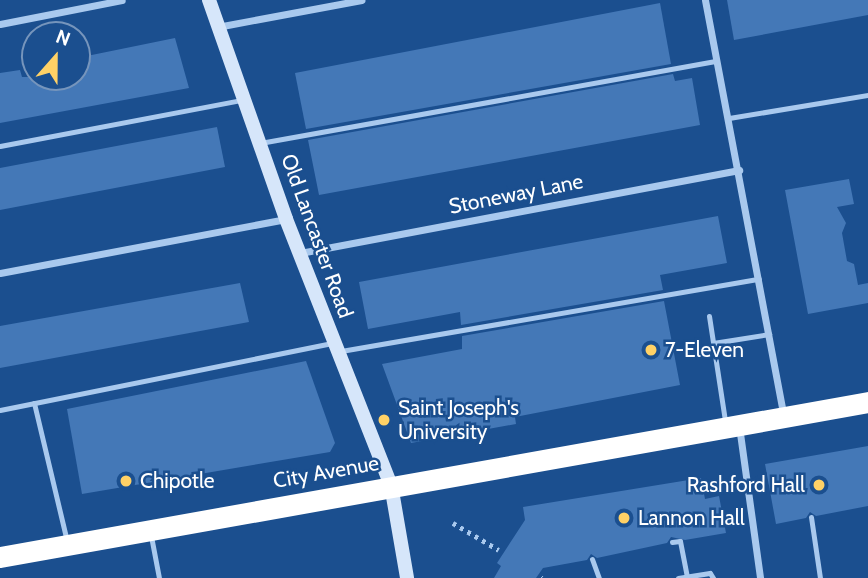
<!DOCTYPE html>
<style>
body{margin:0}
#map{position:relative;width:868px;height:578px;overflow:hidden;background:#1b4f8f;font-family:Cabin,sans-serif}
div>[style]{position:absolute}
.building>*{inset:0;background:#4478b7}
.path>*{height:4.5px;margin-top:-2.25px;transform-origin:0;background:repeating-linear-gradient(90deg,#a9c9ee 0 3.5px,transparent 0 8.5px)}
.lane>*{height:5px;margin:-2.5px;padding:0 2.5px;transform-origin:2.5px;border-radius:2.5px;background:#a9c9ee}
.street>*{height:7px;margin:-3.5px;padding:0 3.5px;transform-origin:3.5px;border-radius:3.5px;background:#a9c9ee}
.secondary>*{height:14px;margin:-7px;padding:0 7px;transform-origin:7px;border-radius:7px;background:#d6e6fa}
.highway>*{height:21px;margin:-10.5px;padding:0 10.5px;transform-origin:10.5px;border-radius:10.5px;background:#fff}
.dots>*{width:19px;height:19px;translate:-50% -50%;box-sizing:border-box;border:4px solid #1b4f8f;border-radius:50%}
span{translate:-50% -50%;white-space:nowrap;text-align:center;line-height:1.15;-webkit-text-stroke:5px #1b4f8f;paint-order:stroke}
.street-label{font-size:21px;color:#fff}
.poi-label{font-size:21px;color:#fff}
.left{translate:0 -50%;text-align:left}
.right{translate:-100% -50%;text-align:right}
.north{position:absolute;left:21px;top:21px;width:70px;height:70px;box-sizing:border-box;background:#1b4f8f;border:2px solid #7695bc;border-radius:50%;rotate:21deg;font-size:19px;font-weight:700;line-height:28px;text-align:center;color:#fff}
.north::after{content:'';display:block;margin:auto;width:24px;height:32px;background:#ffd166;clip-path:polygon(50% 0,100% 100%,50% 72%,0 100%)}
</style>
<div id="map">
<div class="building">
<i style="clip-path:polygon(727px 0,868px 0,868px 15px,734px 40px)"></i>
<i style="clip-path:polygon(660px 3px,671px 64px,306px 129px,295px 73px)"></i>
<i style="clip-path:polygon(175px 38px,189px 88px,0 123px,0 73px,20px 70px,22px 77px,77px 77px,77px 58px)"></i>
<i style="clip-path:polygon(673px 74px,675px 81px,692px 78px,700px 125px,319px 195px,308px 140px)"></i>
<i style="clip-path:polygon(217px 127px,225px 167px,0 210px,0 168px)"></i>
<i style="clip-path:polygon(849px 179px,854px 204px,837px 207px,846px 223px,842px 233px,847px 261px,854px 264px,858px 285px,868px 283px,868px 303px,808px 314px,785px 190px)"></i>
<i style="clip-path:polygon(718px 216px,727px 263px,660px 275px,663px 290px,461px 325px,460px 312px,368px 329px,359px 282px)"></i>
<i style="clip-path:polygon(240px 283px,249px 322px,0 368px,0 326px)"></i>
<i style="clip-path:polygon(664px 301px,680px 385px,515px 417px,516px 424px,411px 443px,382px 364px,462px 349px,462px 336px)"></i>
<i style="clip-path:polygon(306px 361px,335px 443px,330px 452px,82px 494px,67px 409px)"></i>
<i style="clip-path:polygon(868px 446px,868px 506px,816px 516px,810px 512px,806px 518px,776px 524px,765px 464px)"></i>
<i style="clip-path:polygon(701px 478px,705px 499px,719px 496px,726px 533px,685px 540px,671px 537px,667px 543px,597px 558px,591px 554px,587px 560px,543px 568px,536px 578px,494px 578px,501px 566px,497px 563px,525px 520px,523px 507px)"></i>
</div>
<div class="path">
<i style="left:453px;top:523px;width:53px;rotate:30.4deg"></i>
<i style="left:541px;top:577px;width:1px;rotate:45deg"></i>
</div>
<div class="lane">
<i style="left:729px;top:118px;width:141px;rotate:-9.4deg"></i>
<i style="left:260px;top:143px;width:464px;rotate:-10.2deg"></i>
<i style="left:0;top:146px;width:245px;rotate:-10.8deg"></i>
<i style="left:709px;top:316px;width:106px;rotate:81.3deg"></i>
<i style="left:713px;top:343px;width:57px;rotate:-9.1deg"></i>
<i style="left:341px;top:351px;width:424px;rotate:-9.8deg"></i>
<i style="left:34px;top:403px;width:142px;rotate:76.6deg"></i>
<i style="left:0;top:410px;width:340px;rotate:-11.4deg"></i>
<i style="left:811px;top:517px;width:62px;rotate:81.6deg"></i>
<i style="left:151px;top:536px;width:43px;rotate:79.2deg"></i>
<i style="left:672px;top:542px;width:8px;rotate:-7deg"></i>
<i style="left:680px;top:541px;width:37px;rotate:79deg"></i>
<i style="left:592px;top:559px;width:20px;rotate:70deg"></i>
<i style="left:678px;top:578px;width:32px;rotate:-9deg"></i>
<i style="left:710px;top:573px;width:6px;rotate:59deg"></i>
</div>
<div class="street">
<i style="left:705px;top:0;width:420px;rotate:79.3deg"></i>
<i style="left:0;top:24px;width:124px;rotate:-11.1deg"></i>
<i style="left:217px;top:27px;width:147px;rotate:-10.6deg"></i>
<i style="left:300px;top:253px;width:447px;rotate:-10.7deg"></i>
<i style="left:0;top:273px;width:291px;rotate:-10.7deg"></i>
<i style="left:739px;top:426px;width:153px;rotate:82.1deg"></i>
</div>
<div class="secondary">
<i style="left:209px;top:0;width:232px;rotate:70.6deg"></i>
<i style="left:286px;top:219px;width:286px;rotate:68.5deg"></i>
<i style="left:391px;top:485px;width:94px;rotate:80.2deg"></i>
</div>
<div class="highway">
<i style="left:0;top:557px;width:882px;rotate:-10.12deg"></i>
</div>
<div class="dots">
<i style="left:651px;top:350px;background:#ffd166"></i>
<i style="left:384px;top:420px;background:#ffd166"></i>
<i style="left:126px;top:481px;background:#ffd166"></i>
<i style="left:819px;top:485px;background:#ffd166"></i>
<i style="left:624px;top:518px;background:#ffd166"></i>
</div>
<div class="street-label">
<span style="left:516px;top:194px;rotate:-11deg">Stoneway Lane</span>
<span style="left:317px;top:236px;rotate:70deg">Old Lancaster Road</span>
<span style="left:326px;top:472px;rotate:-10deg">City Avenue</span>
</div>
<div class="poi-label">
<span class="left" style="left:665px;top:350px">7-Eleven</span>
<span class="left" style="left:398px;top:420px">Saint Joseph's<br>University</span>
<span class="left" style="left:140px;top:481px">Chipotle</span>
<span class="right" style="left:805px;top:485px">Rashford Hall</span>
<span class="left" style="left:638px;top:518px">Lannon Hall</span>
</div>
<div class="north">N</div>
</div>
